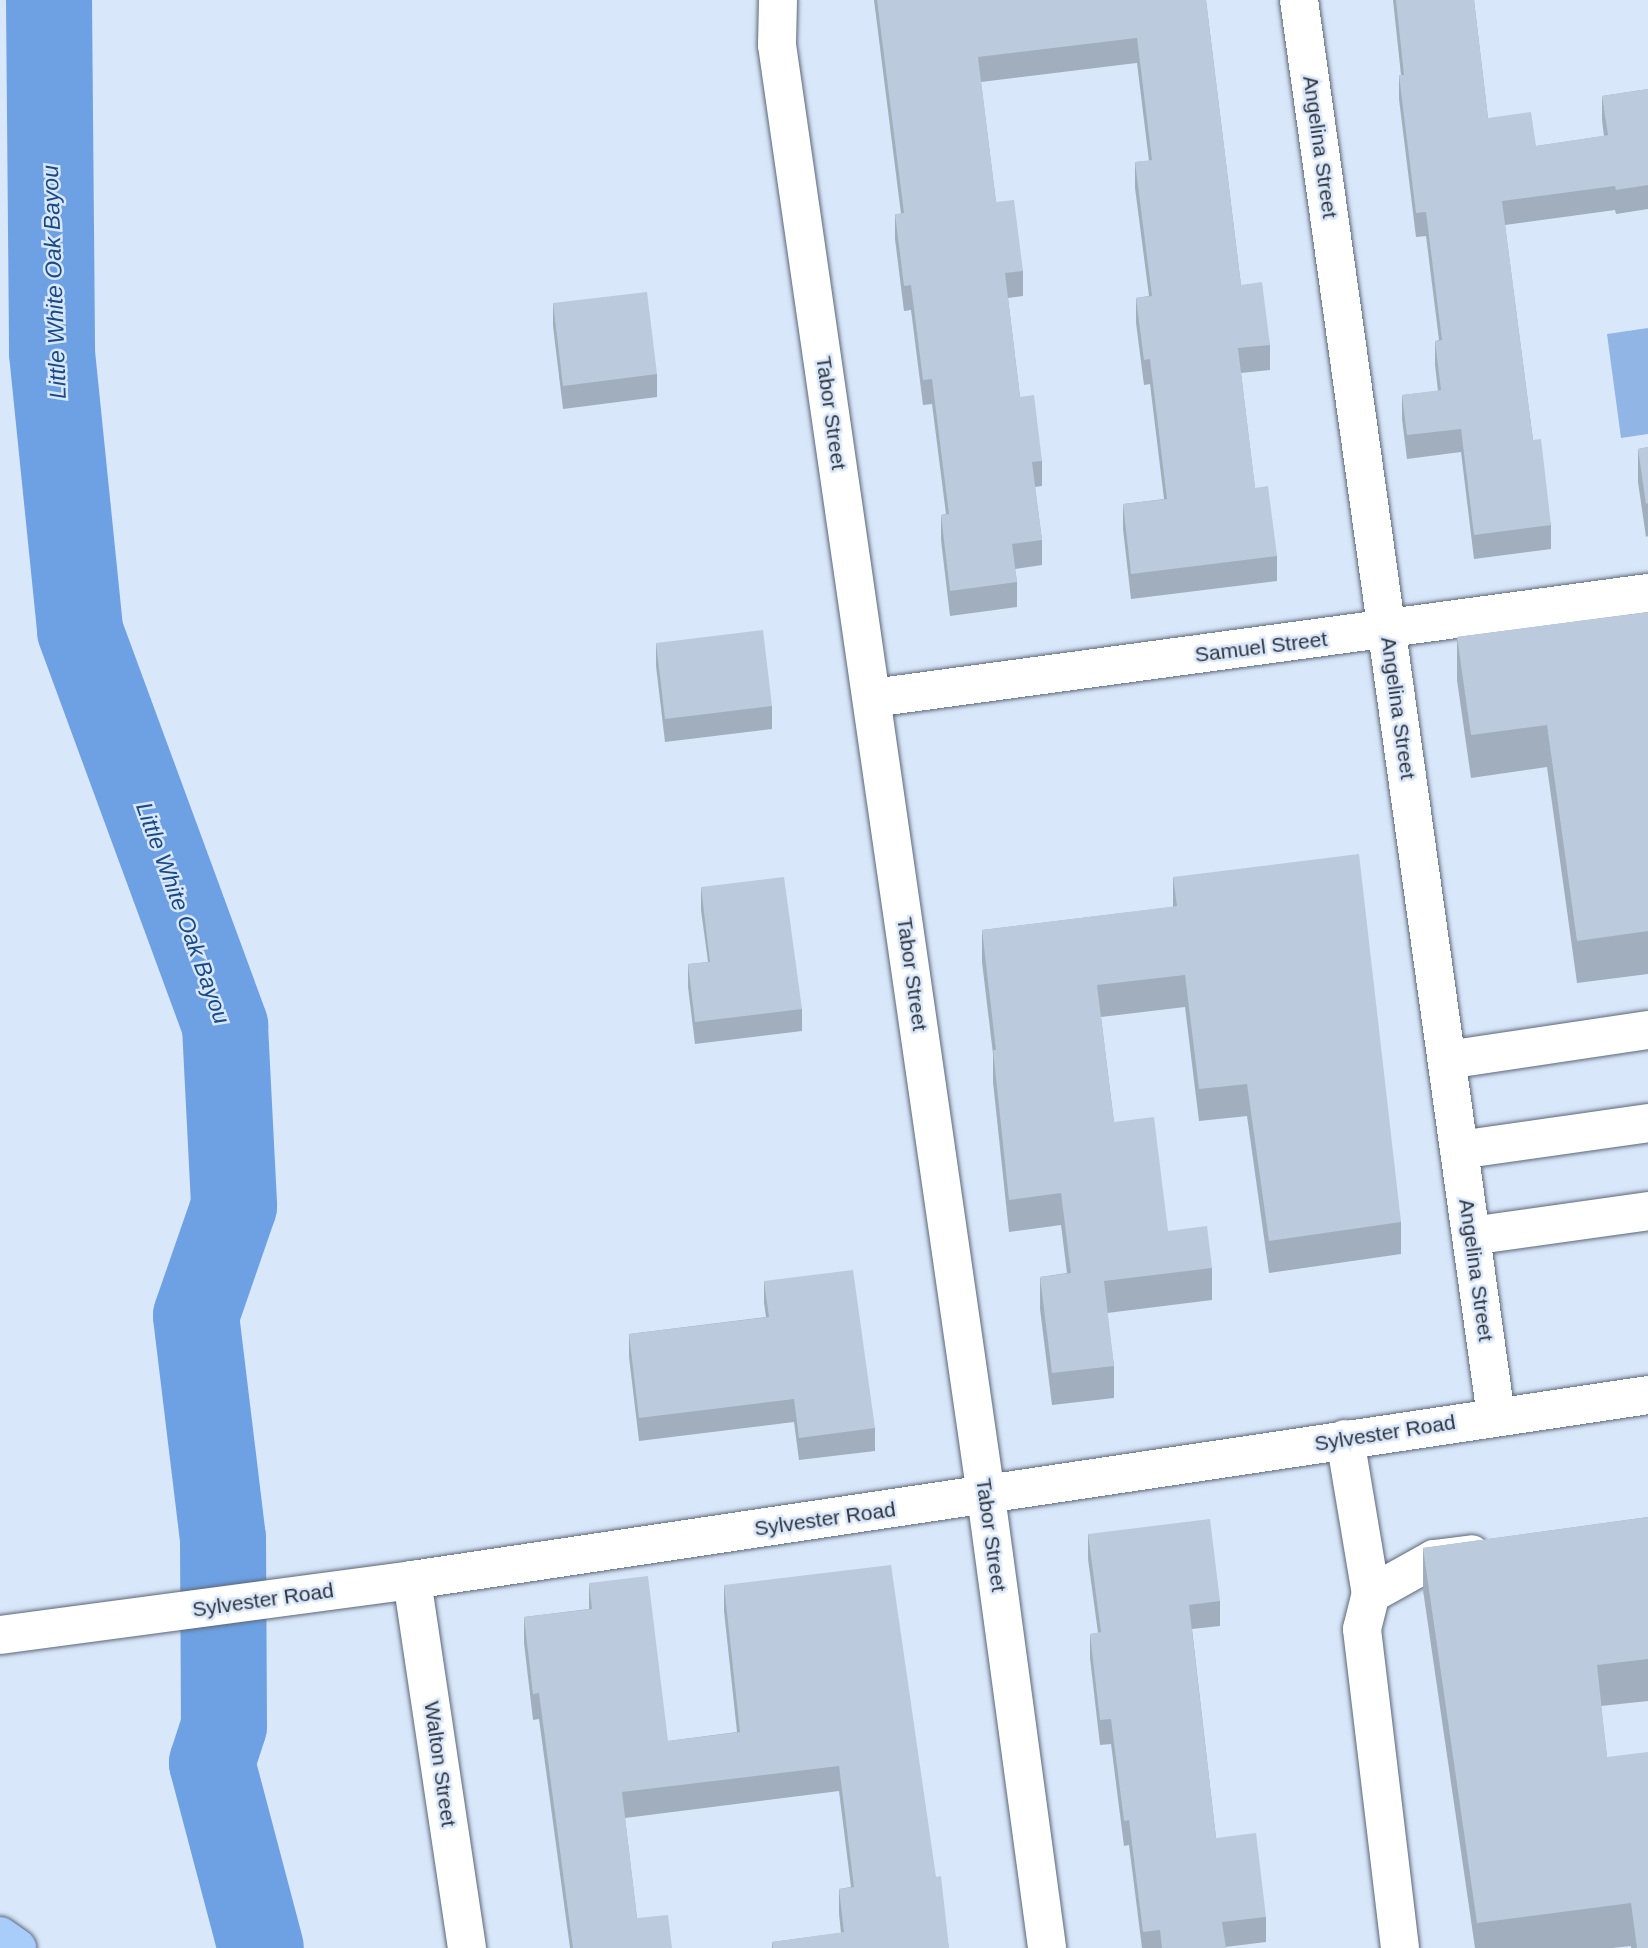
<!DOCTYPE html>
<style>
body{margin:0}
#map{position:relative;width:1648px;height:1948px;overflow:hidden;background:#d9e7fa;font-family:Arial,sans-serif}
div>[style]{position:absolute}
.green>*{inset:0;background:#91b6e5}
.river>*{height:86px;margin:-43px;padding:0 43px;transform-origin:43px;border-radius:43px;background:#6ea1e4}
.roads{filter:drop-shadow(0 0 2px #5b6879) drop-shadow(0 0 2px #5b6879)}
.minor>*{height:38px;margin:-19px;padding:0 19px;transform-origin:19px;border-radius:19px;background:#fff}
.major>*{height:38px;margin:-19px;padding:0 19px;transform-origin:19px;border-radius:19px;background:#a8cdfb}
.wall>*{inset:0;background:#a1aebd}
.building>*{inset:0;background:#bbcadc}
span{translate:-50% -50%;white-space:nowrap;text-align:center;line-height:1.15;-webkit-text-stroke:5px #d9e7fa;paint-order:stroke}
.street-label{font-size:21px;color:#30353d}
.water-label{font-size:23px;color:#174a87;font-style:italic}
</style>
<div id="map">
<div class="green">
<i style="clip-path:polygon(1648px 328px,1648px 434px,1621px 438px,1607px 334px)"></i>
</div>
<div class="river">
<i style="left:49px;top:0;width:353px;rotate:89.5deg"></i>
<i style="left:52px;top:353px;width:279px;rotate:84.2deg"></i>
<i style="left:80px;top:631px;width:421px;rotate:69.8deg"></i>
<i style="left:225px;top:1026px;width:180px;rotate:87.1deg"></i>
<i style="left:234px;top:1206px;width:116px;rotate:109.1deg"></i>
<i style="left:196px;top:1316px;width:224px;rotate:83.1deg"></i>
<i style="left:223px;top:1538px;width:188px;rotate:89.7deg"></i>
<i style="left:224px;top:1726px;width:39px;rotate:108deg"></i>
<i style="left:212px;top:1763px;width:191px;rotate:75.2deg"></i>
</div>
<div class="roads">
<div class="minor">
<i style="left:778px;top:0;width:45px;rotate:91.3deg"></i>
<i style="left:777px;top:45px;width:1466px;rotate:81.8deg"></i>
<i style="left:986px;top:1496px;width:456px;rotate:82.3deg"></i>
<i style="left:1299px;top:0;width:1430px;rotate:82.08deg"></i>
<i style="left:873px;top:698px;width:782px;rotate:-7.72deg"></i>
<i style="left:1447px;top:1060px;width:203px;rotate:-8.5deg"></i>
<i style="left:1459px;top:1150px;width:191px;rotate:-8.1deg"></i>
<i style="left:1471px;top:1236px;width:179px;rotate:-8deg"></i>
<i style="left:1345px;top:1439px;width:157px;rotate:80.5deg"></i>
<i style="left:412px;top:1580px;width:372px;rotate:81.5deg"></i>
<i style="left:0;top:1635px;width:416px;rotate:-7.6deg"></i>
<i style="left:412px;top:1580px;width:1250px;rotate:-8.51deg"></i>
<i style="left:1400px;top:1948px;width:321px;rotate:-96.8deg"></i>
<i style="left:1362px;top:1629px;width:36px;rotate:-76deg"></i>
<i style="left:1371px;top:1594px;width:72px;rotate:-29.1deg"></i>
<i style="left:1434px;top:1559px;width:38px;rotate:-7deg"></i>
</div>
<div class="major">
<i style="left:0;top:1936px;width:21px;rotate:35deg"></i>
</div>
</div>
<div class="wall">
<i style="clip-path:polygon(874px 0,1206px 0,1241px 285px,1270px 345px,1270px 370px,1241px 373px,1255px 488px,1277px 556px,1277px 581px,1131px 599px,1123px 529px,1123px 504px,1164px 499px,1150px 384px,1144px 385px,1136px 323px,1136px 298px,1149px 296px,1135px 188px,1135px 162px,1149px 161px,1137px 63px,981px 82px,996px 202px,1023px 271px,1023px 296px,1008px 298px,1020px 397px,1042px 461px,1042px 486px,1035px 487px,1042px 540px,1042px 565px,1015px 569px,1017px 582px,1017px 607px,950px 616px,941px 540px,941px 515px,946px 514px,932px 404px,923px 405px,911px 310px,904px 311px,895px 239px,895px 214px,901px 214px)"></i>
<i style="clip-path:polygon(1393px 0,1474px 0,1488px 118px,1536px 146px,1604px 136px,1602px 120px,1602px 96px,1648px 89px,1648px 209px,1616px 214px,1615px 210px,1505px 225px,1533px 440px,1551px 525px,1551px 549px,1474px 559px,1461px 452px,1407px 459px,1402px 419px,1402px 395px,1438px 391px,1435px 365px,1435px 341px,1439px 340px,1426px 236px,1416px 237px,1399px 99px,1399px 75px,1401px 75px)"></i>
<i style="clip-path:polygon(553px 303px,657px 374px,657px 397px,563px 409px,553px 326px)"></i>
<i style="clip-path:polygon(1648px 447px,1648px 536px,1646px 537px,1638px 482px,1638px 449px)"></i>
<i style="clip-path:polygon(1648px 612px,1648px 974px,1577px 983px,1547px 767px,1471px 778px,1457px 680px,1457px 637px)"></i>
<i style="clip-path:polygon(656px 643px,772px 706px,772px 729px,665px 742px,656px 666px)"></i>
<i style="clip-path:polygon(1173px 877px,1401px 1222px,1401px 1254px,1269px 1273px,1247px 1116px,1199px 1121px,1185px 1007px,1101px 1017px,1114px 1122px,1168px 1231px,1212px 1268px,1212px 1300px,1107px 1313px,1114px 1366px,1114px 1398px,1052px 1405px,1040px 1309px,1040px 1277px,1067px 1273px,1061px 1225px,1009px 1232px,993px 1082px,993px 1054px,982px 962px,982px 930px,1173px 907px)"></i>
<i style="clip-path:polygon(701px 887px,802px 1009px,802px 1031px,695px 1044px,688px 987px,688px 964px,708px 962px,701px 910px)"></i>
<i style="clip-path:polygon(764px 1281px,875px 1428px,875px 1451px,799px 1460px,794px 1422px,639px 1441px,629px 1357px,629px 1334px,766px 1317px,764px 1303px)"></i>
<i style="clip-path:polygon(1648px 1517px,1648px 1701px,1601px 1706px,1607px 1757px,1648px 1948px,1631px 1948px,1631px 1946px,1612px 1948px,1475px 1948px,1423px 1590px,1423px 1548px)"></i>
<i style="clip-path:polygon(1088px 1534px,1220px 1601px,1220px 1626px,1192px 1629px,1216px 1838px,1266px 1917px,1266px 1942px,1225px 1947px,1226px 1948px,1142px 1948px,1129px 1845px,1124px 1846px,1111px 1744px,1100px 1745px,1090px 1658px,1090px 1634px,1098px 1633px,1088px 1559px)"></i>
<i style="clip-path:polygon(589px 1583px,668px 1741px,737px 1732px,724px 1611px,724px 1585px,936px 1877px,949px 1948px,772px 1948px,772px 1942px,841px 1933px,839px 1914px,839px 1889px,851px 1887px,839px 1791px,625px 1818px,637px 1918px,672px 1948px,570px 1948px,539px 1719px,533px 1720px,524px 1643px,524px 1617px,589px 1609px)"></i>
</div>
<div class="building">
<i style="clip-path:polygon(877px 0,1206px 0,1241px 285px,1262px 282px,1270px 345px,1238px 348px,1255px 488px,1268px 486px,1277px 556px,1131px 574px,1123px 504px,1167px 499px,1150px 359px,1144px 360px,1136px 298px,1152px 296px,1135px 162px,1152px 160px,1137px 38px,978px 57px,996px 202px,1014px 200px,1023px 271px,1005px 273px,1020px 397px,1034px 395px,1042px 461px,1032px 462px,1042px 540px,1012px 544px,1017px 582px,950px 591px,941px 515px,949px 514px,932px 379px,923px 380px,911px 285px,904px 286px,895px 214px,904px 213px)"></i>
<i style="clip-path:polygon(1396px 0,1474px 0,1488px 118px,1531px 112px,1536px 146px,1608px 135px,1602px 96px,1648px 89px,1648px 185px,1616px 190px,1615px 186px,1502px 201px,1533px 440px,1541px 439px,1551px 525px,1474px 535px,1461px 429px,1407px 435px,1402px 395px,1441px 390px,1435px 341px,1442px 340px,1426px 212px,1416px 213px,1399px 75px,1404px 75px)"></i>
<i style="clip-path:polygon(647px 292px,657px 374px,563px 386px,553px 303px)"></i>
<i style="clip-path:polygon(1648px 447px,1648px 503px,1646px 504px,1638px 449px)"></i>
<i style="clip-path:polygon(1648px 612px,1648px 931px,1577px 941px,1547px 725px,1471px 735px,1457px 637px)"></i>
<i style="clip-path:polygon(763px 630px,772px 706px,665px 719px,656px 643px)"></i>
<i style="clip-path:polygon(1359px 854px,1401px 1222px,1269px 1241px,1247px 1084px,1199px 1089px,1185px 975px,1097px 985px,1114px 1122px,1154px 1117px,1168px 1231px,1207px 1226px,1212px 1268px,1104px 1281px,1114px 1366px,1052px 1373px,1040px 1277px,1071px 1273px,1061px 1193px,1009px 1200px,993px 1050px,996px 1050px,982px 930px,1177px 906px,1173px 877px)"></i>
<i style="clip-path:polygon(784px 877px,802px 1009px,695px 1022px,688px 964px,710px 962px,701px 887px)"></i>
<i style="clip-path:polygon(853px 1270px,875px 1428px,799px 1438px,794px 1399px,639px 1418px,629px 1334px,769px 1317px,764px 1281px)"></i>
<i style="clip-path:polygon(1648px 1517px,1648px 1659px,1597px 1665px,1607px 1757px,1648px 1752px,1648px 1948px,1637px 1948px,1631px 1903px,1477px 1923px,1423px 1548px)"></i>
<i style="clip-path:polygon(1210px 1519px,1220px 1601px,1189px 1605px,1216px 1838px,1256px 1833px,1266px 1917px,1222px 1922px,1226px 1948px,1162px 1948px,1160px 1930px,1143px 1932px,1129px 1820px,1124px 1821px,1111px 1719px,1100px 1720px,1090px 1634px,1101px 1632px,1088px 1534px)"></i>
<i style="clip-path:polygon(891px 1565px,936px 1877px,941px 1876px,949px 1948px,773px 1948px,772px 1942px,844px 1932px,839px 1889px,854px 1887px,839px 1766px,622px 1792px,637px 1918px,668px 1915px,672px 1948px,573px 1948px,539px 1693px,533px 1694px,524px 1617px,592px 1609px,589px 1583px,648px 1576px,668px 1741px,740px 1732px,724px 1585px)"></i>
</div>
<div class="street-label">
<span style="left:1320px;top:147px;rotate:82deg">Angelina Street</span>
<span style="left:831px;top:413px;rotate:82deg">Tabor Street</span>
<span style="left:1261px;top:647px;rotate:-7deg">Samuel Street</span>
<span style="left:1398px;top:708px;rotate:82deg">Angelina Street</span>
<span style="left:912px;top:974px;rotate:82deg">Tabor Street</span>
<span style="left:1476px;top:1270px;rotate:82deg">Angelina Street</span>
<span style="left:1385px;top:1433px;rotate:-9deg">Sylvester Road</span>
<span style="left:825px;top:1519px;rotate:-8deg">Sylvester Road</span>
<span style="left:991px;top:1535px;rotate:82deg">Tabor Street</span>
<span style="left:263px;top:1600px;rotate:-8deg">Sylvester Road</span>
<span style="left:440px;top:1764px;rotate:82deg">Walton Street</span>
</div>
<div class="water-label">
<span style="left:54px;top:282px;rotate:-92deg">Little White Oak Bayou</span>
<span style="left:183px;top:913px;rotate:70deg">Little White Oak Bayou</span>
</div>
</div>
